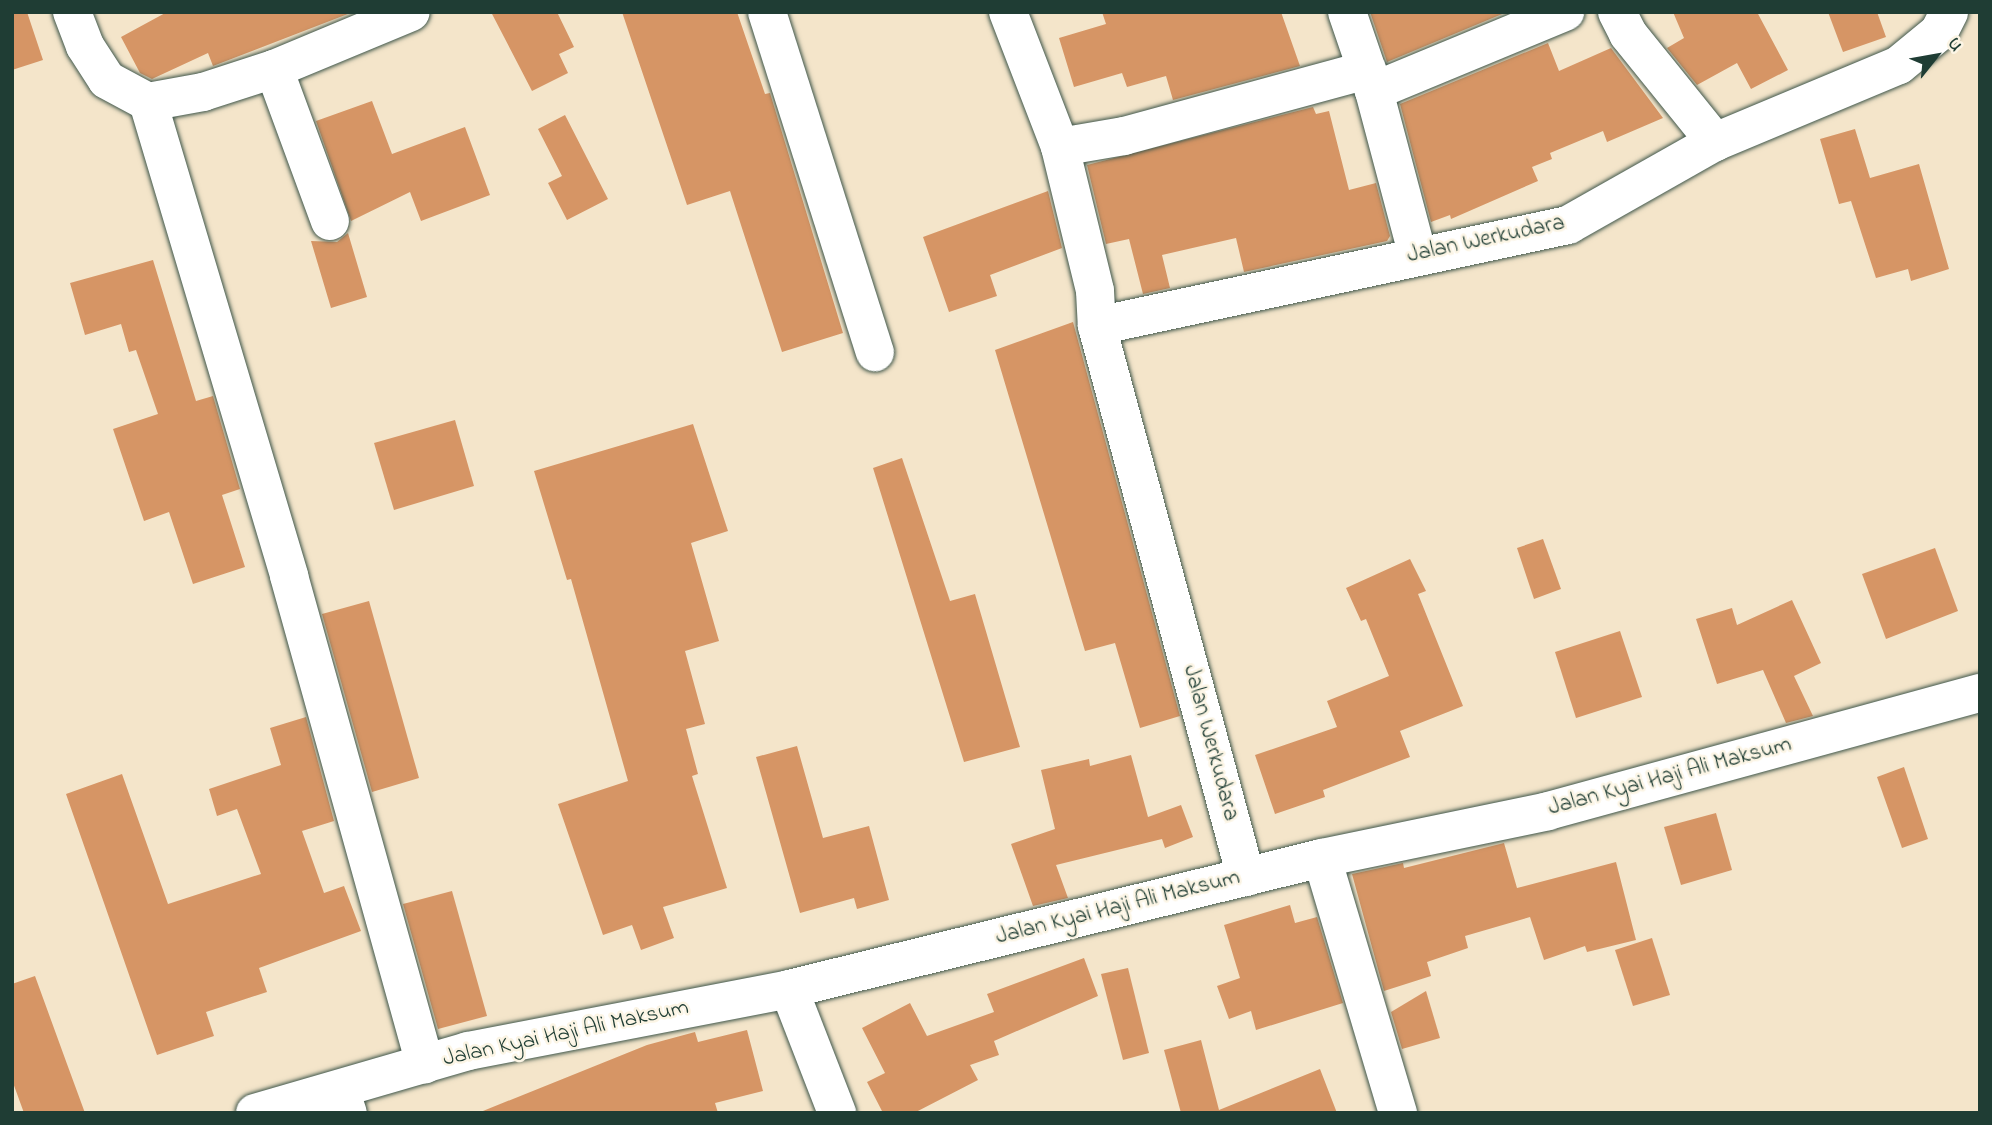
<!DOCTYPE html>
<style>
body{margin:0}
#map{position:relative;width:1992px;height:1125px;overflow:hidden;background:#f4e5ca;font-family:"Indie Flower",sans-serif}
div>[style]{position:absolute}
.building>*{inset:0;background:#d69565}
.roads{filter:drop-shadow(0 0 2px #3f564a) drop-shadow(0 0 2px #3f564a)}
.minor>*{height:38px;margin:-19px;padding:0 19px;transform-origin:19px;border-radius:19px;background:#fff}
.tertiary>*{height:38px;margin:-19px;padding:0 19px;transform-origin:19px;border-radius:19px;background:#fff}
span{translate:-50% -50%;white-space:nowrap;text-align:center;line-height:1.15;-webkit-text-stroke:5px #fcf5e5;paint-order:stroke}
.street-label{font-size:23px;color:#1f3d34}
.frame{position:absolute;inset:0;border:14px solid #1f3d34;pointer-events:none}
.north{position:absolute;left:1901px;top:21px;width:70px;height:70px;-webkit-text-stroke:5px #fcf5e5;paint-order:stroke;rotate:59deg;font-size:19px;font-weight:700;line-height:28px;text-align:center;color:#1f3d34}
.north::after{content:'';display:block;margin:auto;width:24px;height:32px;background:#1f3d34;clip-path:polygon(50% 0,100% 100%,50% 72%,0 100%)}
</style>
<div id="map">
<div class="building">
<i style="clip-path:polygon(12px 12px,27px 12px,43px 60px,12px 70px)"></i>
<i style="clip-path:polygon(167px 12px,353px 12px,213px 66px,208px 53px,152px 79px,140px 73px,121px 37px)"></i>
<i style="clip-path:polygon(491px 12px,557px 12px,574px 47px,559px 54px,568px 73px,532px 91px)"></i>
<i style="clip-path:polygon(622px 12px,737px 12px,765px 94px,770px 93px,843px 333px,782px 352px,730px 191px,687px 205px)"></i>
<i style="clip-path:polygon(1102px 12px,1281px 12px,1300px 66px,1173px 100px,1166px 76px,1127px 87px,1122px 73px,1074px 87px,1059px 38px,1106px 24px)"></i>
<i style="clip-path:polygon(1370px 12px,1507px 12px,1387px 62px)"></i>
<i style="clip-path:polygon(1673px 12px,1757px 12px,1788px 70px,1751px 89px,1737px 63px,1697px 85px,1667px 48px,1684px 38px)"></i>
<i style="clip-path:polygon(1828px 12px,1877px 12px,1886px 37px,1843px 52px)"></i>
<i style="clip-path:polygon(1548px 43px,1559px 71px,1611px 48px,1663px 118px,1607px 142px,1603px 131px,1550px 153px,1552px 159px,1532px 167px,1538px 181px,1451px 219px,1450px 215px,1431px 222px,1400px 104px)"></i>
<i style="clip-path:polygon(372px 101px,392px 154px,465px 127px,490px 195px,421px 221px,410px 192px,351px 221px,316px 121px)"></i>
<i style="clip-path:polygon(1313px 107px,1316px 114px,1329px 111px,1349px 190px,1376px 183px,1390px 236px,1387px 241px,1244px 272px,1236px 238px,1162px 255px,1170px 288px,1143px 294px,1129px 239px,1106px 244px,1087px 165px)"></i>
<i style="clip-path:polygon(565px 115px,608px 199px,567px 220px,548px 183px,562px 176px,538px 129px)"></i>
<i style="clip-path:polygon(1855px 129px,1870px 178px,1919px 164px,1949px 269px,1911px 281px,1908px 269px,1876px 278px,1851px 201px,1839px 204px,1820px 139px)"></i>
<i style="clip-path:polygon(1048px 191px,1062px 248px,990px 275px,997px 296px,949px 312px,923px 237px)"></i>
<i style="clip-path:polygon(348px 233px,367px 297px,331px 308px,311px 241px,337px 242px)"></i>
<i style="clip-path:polygon(153px 260px,196px 401px,213px 396px,240px 489px,222px 495px,245px 567px,193px 584px,169px 512px,144px 521px,113px 429px,158px 414px,136px 350px,129px 352px,121px 324px,85px 335px,70px 283px)"></i>
<i style="clip-path:polygon(1073px 322px,1180px 716px,1140px 728px,1115px 643px,1085px 651px,995px 350px)"></i>
<i style="clip-path:polygon(455px 420px,474px 486px,394px 510px,374px 443px)"></i>
<i style="clip-path:polygon(693px 424px,728px 531px,691px 543px,719px 641px,685px 651px,705px 724px,686px 729px,698px 774px,692px 776px,727px 888px,663px 907px,674px 938px,641px 950px,632px 925px,603px 935px,558px 804px,628px 781px,571px 579px,567px 580px,534px 471px)"></i>
<i style="clip-path:polygon(902px 458px,950px 601px,975px 594px,1020px 747px,964px 762px,873px 468px)"></i>
<i style="clip-path:polygon(1543px 539px,1561px 589px,1534px 599px,1517px 548px)"></i>
<i style="clip-path:polygon(1935px 548px,1958px 611px,1886px 639px,1862px 574px)"></i>
<i style="clip-path:polygon(1410px 559px,1426px 591px,1418px 594px,1463px 706px,1400px 731px,1410px 757px,1323px 790px,1325px 797px,1275px 814px,1255px 755px,1337px 727px,1327px 701px,1389px 676px,1366px 619px,1361px 621px,1346px 588px)"></i>
<i style="clip-path:polygon(1792px 600px,1821px 663px,1794px 676px,1813px 716px,1786px 723px,1763px 670px,1717px 684px,1696px 619px,1732px 608px,1737px 625px)"></i>
<i style="clip-path:polygon(369px 601px,419px 778px,372px 792px,322px 614px)"></i>
<i style="clip-path:polygon(1620px 631px,1642px 697px,1576px 718px,1555px 652px)"></i>
<i style="clip-path:polygon(306px 717px,334px 821px,302px 831px,324px 893px,344px 886px,361px 931px,259px 968px,267px 992px,206px 1012px,214px 1036px,157px 1055px,66px 794px,122px 774px,168px 904px,261px 874px,237px 809px,217px 816px,209px 789px,281px 765px,270px 728px)"></i>
<i style="clip-path:polygon(797px 746px,823px 838px,869px 826px,889px 900px,857px 909px,854px 898px,800px 913px,756px 757px)"></i>
<i style="clip-path:polygon(1131px 755px,1148px 817px,1181px 805px,1193px 837px,1165px 848px,1162px 839px,1056px 865px,1068px 898px,1033px 906px,1011px 844px,1055px 829px,1041px 770px,1089px 759px,1090px 766px)"></i>
<i style="clip-path:polygon(1904px 767px,1928px 839px,1902px 848px,1877px 777px)"></i>
<i style="clip-path:polygon(1716px 813px,1732px 870px,1681px 885px,1664px 827px)"></i>
<i style="clip-path:polygon(1504px 843px,1517px 888px,1616px 862px,1636px 940px,1587px 952px,1585px 946px,1544px 960px,1530px 917px,1465px 936px,1468px 948px,1427px 962px,1431px 976px,1384px 991px,1352px 874px,1403px 863px,1404px 868px)"></i>
<i style="clip-path:polygon(452px 891px,487px 1016px,438px 1029px,403px 904px)"></i>
<i style="clip-path:polygon(1290px 905px,1295px 923px,1317px 917px,1343px 1003px,1256px 1030px,1251px 1011px,1229px 1019px,1217px 986px,1240px 978px,1224px 925px)"></i>
<i style="clip-path:polygon(1652px 938px,1670px 995px,1633px 1006px,1615px 950px)"></i>
<i style="clip-path:polygon(1084px 958px,1098px 996px,994px 1041px,999px 1055px,970px 1065px,978px 1080px,914px 1113px,883px 1113px,867px 1082px,885px 1073px,862px 1028px,910px 1003px,927px 1036px,994px 1012px,987px 994px)"></i>
<i style="clip-path:polygon(1128px 968px,1149px 1053px,1123px 1060px,1101px 974px)"></i>
<i style="clip-path:polygon(35px 976px,67px 1064px,85px 1113px,24px 1113px,12px 1080px,12px 984px)"></i>
<i style="clip-path:polygon(1426px 991px,1440px 1038px,1402px 1049px,1391px 1012px)"></i>
<i style="clip-path:polygon(747px 1030px,763px 1091px,715px 1103px,718px 1113px,478px 1113px,647px 1045px,695px 1032px,698px 1042px)"></i>
<i style="clip-path:polygon(1201px 1040px,1219px 1110px,1320px 1069px,1337px 1113px,1181px 1113px,1164px 1050px)"></i>
</div>
<div class="roads">
<div class="minor">
<i style="left:72px;top:12px;width:36px;rotate:69deg"></i>
<i style="left:85px;top:46px;width:40px;rotate:57.1deg"></i>
<i style="left:107px;top:80px;width:47px;rotate:28.2deg"></i>
<i style="left:148px;top:102px;width:56px;rotate:-10.3deg"></i>
<i style="left:203px;top:92px;width:75px;rotate:-17.9deg"></i>
<i style="left:274px;top:69px;width:148px;rotate:-22.6deg"></i>
<i style="left:767px;top:12px;width:357px;rotate:72.4deg"></i>
<i style="left:1008px;top:12px;width:145px;rotate:68.9deg"></i>
<i style="left:1060px;top:147px;width:148px;rotate:76.3deg"></i>
<i style="left:1095px;top:291px;width:35px;rotate:87deg"></i>
<i style="left:1097px;top:326px;width:571px;rotate:74.87deg"></i>
<i style="left:1347px;top:12px;width:83px;rotate:71.1deg"></i>
<i style="left:1374px;top:91px;width:171px;rotate:75.1deg"></i>
<i style="left:1617px;top:12px;width:25px;rotate:63deg"></i>
<i style="left:1628px;top:34px;width:139px;rotate:51.1deg"></i>
<i style="left:274px;top:69px;width:162px;rotate:69.8deg"></i>
<i style="left:1374px;top:91px;width:207px;rotate:-22.5deg"></i>
<i style="left:148px;top:102px;width:495px;rotate:73.4deg"></i>
<i style="left:289px;top:576px;width:507px;rotate:74.43deg"></i>
<i style="left:1060px;top:147px;width:65px;rotate:-9.8deg"></i>
<i style="left:1124px;top:136px;width:252px;rotate:-15.2deg"></i>
<i style="left:1097px;top:326px;width:482px;rotate:-12.1deg"></i>
<i style="left:1568px;top:225px;width:169px;rotate:-29.5deg"></i>
<i style="left:1715px;top:142px;width:199px;rotate:-22.7deg"></i>
<i style="left:1899px;top:65px;width:52px;rotate:-39.5deg"></i>
<i style="left:1939px;top:32px;width:22px;rotate:-63deg"></i>
<i style="left:1322px;top:858px;width:266px;rotate:73.4deg"></i>
<i style="left:789px;top:989px;width:133px;rotate:68.8deg"></i>
<i style="left:340px;top:1089px;width:25px;rotate:72deg"></i>
</div>
<div class="tertiary">
<i style="left:255px;top:1113px;width:222px;rotate:-16.2deg"></i>
<i style="left:468px;top:1051px;width:327px;rotate:-10.9deg"></i>
<i style="left:789px;top:989px;width:549px;rotate:-13.81deg"></i>
<i style="left:1322px;top:858px;width:231px;rotate:-11.7deg"></i>
<i style="left:1548px;top:811px;width:448px;rotate:-15.3deg"></i>
</div>
</div>
<div class="street-label">
<span style="left:1486px;top:240px;rotate:-12deg">Jalan Werkudara</span>
<span style="left:1210px;top:743px;rotate:75deg">Jalan Werkudara</span>
<span style="left:1670px;top:777px;rotate:-15deg">Jalan Kyai Haji Ali Maksum</span>
<span style="left:1118px;top:908px;rotate:-14deg">Jalan Kyai Haji Ali Maksum</span>
<span style="left:566px;top:1034px;rotate:-12deg">Jalan Kyai Haji Ali Maksum</span>
</div>
<div class="frame"></div>
<div class="north">U</div>
</div>
